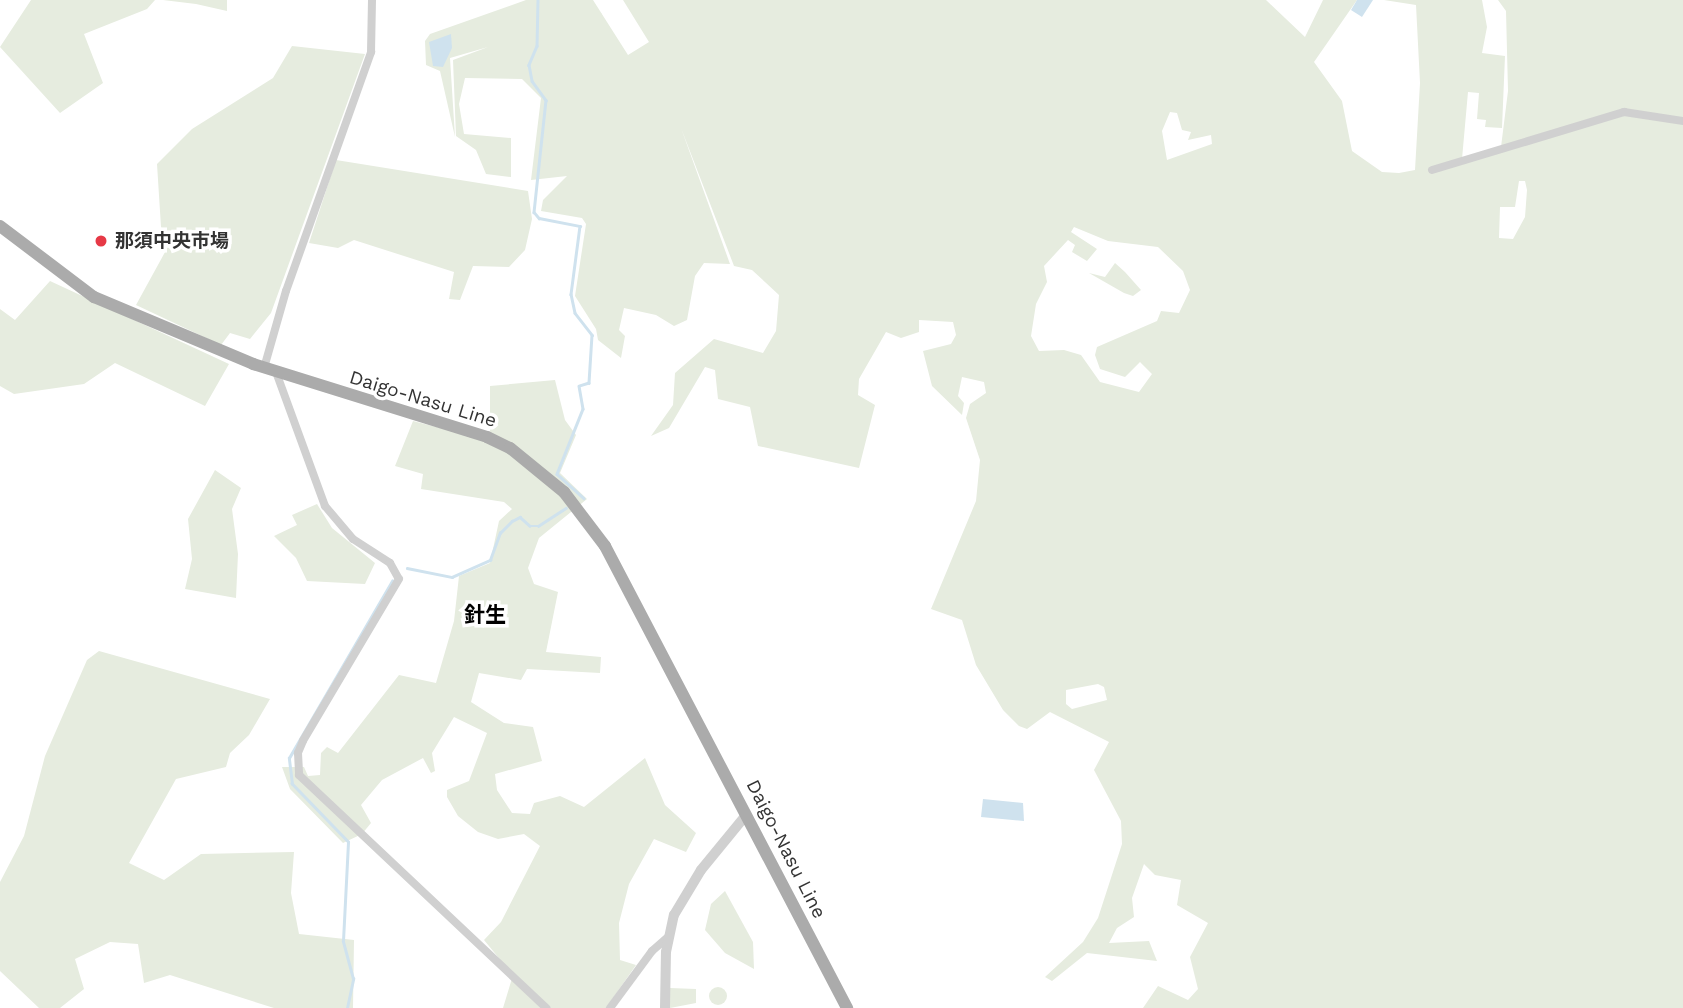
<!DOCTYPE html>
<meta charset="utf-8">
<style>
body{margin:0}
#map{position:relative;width:1683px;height:1008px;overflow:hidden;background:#fff;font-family:"Work Sans","Noto Sans JP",sans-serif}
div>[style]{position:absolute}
.green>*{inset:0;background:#e6ecdf}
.round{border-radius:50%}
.water>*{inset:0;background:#cfe2ee}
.stream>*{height:2.5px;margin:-1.25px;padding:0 1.25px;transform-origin:1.25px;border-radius:1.25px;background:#cfe2ee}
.minor>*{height:8px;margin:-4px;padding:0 4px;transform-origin:4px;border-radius:4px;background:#d0d0d0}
.tertiary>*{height:10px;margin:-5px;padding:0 5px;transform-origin:5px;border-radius:5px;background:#d0d0d0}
.primary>*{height:12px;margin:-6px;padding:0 6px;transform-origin:6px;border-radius:6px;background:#ababab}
.dots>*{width:19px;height:19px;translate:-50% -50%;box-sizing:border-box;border:4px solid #fff;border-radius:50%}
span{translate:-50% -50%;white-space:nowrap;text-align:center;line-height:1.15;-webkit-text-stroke:7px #fff;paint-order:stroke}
.poi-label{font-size:19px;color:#333;font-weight:700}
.left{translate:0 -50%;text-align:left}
.street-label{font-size:19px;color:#333}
.neighbourhood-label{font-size:21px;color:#000;font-weight:700}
</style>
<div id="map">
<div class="green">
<i style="clip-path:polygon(31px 0,155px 0,147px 9px,84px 34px,103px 83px,60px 113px,0 47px)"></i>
<i style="clip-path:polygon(163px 0,227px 0,227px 11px,196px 4px)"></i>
<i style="clip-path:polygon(evenodd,526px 0,593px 0,628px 55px,649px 42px,623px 0,1266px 0,1305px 37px,1323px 0,1357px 0,1314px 62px,1342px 101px,1352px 151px,1382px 172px,1399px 173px,1415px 170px,1420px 83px,1416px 5px,1384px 0,1482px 0,1487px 27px,1482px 53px,1505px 56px,1502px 128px,1485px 127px,1486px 120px,1477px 119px,1479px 93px,1468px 92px,1462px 159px,1501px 147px,1508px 91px,1506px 11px,1498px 0,1683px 0,1683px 1008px,1143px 1008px,1158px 986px,1188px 1000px,1198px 989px,1190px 957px,1208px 923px,1177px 905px,1181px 880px,1155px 875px,1144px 864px,1132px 898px,1134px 917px,1117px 928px,1109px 943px,1149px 941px,1157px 961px,1087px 953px,1052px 981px,1045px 977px,1083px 942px,1098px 918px,1122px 844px,1121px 821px,1094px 770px,1109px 742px,1050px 712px,1027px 729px,1019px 726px,1003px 710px,976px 665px,962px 620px,931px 609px,976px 501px,980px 460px,966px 418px,970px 404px,986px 393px,984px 382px,962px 377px,958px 396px,964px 403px,962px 415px,932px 386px,923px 351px,951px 344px,956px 335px,953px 322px,919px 320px,919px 332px,901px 338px,886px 332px,859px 379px,858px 395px,875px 405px,859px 468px,758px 446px,750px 407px,718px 399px,715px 370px,705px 367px,669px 428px,651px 436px,673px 405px,675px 373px,714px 339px,763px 353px,776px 331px,779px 295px,752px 270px,734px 266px,681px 128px,730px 264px,704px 263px,695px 276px,687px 320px,674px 326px,656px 315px,624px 308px,619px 330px,625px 336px,621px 358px,598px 340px,596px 329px,575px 296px,586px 224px,582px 218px,541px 211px,543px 200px,567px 176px,531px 180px,541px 98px,522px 79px,465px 78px,459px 104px,464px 134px,511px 138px,511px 177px,486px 174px,476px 150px,456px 136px,453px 60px,488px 47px,450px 58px,455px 137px,440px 71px,426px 65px,425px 41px,430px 34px,526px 0,1170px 112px,1177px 113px,1182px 130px,1191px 132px,1188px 140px,1211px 135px,1212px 144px,1167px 160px,1162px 131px,1170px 112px,526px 0,1519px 181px,1525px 181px,1527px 190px,1525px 217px,1513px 239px,1499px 238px,1500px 207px,1515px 207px,1519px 181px,526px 0,1074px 227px,1108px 241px,1158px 247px,1183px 271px,1190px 290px,1179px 313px,1161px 311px,1157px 321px,1097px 347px,1095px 355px,1100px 369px,1125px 377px,1140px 362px,1152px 374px,1139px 392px,1100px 382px,1081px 355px,1064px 350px,1039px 351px,1031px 336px,1036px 304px,1047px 282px,1044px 266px,1068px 240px,1075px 245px,1072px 252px,1087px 261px,1097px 249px,1071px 232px,1074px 227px,526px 0,1098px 684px,1104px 687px,1107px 700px,1072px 709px,1066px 704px,1066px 690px,1098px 684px)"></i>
<i style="clip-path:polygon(292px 46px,365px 54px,271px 313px,250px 339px,230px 333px,221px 345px,136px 305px,170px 243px,161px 227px,157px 164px,192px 129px,273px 78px)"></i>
<i style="clip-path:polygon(336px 160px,528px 191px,532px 219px,525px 250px,509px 267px,473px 266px,460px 300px,449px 299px,454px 272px,354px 240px,338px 248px,309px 243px)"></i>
<i style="clip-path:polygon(1115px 263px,1125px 272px,1141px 290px,1133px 296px,1124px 293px,1089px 273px,1105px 277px)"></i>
<i style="clip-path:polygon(50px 281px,229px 364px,205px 406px,115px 363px,84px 384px,14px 394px,0 386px,0 309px,15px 320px)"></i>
<i style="clip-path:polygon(555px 380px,565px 420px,576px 435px,560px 473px,587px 499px,539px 538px,528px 568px,534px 584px,558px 592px,546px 652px,601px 657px,600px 673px,527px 669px,521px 680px,479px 673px,471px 702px,504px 723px,533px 727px,542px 761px,495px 774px,497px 790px,512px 813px,530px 814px,534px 803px,560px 796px,584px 807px,645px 758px,665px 805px,696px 833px,686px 852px,654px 839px,629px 884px,619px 923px,620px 960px,636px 965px,606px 1008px,503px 1008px,513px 975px,484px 940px,501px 922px,540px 846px,524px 834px,498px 839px,478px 832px,458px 816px,447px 797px,447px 790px,469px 781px,487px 733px,454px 717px,432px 753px,435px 771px,431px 773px,423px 758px,382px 780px,361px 805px,371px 823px,362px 834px,343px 843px,290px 789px,282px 767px,304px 767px,308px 776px,320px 775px,321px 753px,327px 747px,338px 753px,399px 675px,436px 683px,454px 621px,459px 576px,490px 563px,499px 521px,512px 509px,504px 502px,421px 489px,423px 474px,395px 466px,413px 421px,475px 437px,490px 432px,490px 386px)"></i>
<i style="clip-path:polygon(215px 470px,241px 488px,232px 509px,238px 554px,236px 598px,185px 589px,192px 559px,188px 519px)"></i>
<i style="clip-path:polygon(317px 504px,332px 528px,375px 563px,365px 584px,307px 581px,296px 558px,274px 536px,297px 525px,292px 515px)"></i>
<i style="clip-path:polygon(99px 651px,270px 699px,249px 735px,230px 753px,226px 767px,176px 779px,129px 863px,164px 880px,201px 854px,294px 852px,291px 893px,299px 934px,354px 940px,353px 1008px,274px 1008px,170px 975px,144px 983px,138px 944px,110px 942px,75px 959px,84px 989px,60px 1008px,39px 1008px,0 971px,0 882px,24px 836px,45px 756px,87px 660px)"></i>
<i style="clip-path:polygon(725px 891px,753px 942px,754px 969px,725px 953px,705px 930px,711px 904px)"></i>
<i class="round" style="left:709px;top:987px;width:18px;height:18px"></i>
<i style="clip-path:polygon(670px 988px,696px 989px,696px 1003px,670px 1008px)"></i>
</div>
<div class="water">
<i style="clip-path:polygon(1357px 0,1373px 0,1362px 17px,1351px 10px)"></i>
<i style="clip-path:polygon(451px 34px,452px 48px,443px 67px,433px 66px,429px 42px)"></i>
<i style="clip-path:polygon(983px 799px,1023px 803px,1024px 821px,981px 817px)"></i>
</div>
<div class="stream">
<i style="left:538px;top:0;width:46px;rotate:91.2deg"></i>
<i style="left:537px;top:46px;width:21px;rotate:113deg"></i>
<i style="left:529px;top:65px;width:16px;rotate:79deg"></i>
<i style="left:532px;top:81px;width:24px;rotate:54deg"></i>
<i style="left:546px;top:100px;width:113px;rotate:96.1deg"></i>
<i style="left:534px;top:212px;width:8px;rotate:50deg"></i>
<i style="left:539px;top:218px;width:42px;rotate:11deg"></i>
<i style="left:580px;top:226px;width:69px;rotate:97.5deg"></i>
<i style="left:571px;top:294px;width:19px;rotate:78deg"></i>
<i style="left:575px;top:313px;width:28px;rotate:52deg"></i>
<i style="left:592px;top:335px;width:48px;rotate:93.6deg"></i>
<i style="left:589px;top:383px;width:10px;rotate:163deg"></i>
<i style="left:579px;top:386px;width:23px;rotate:80deg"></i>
<i style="left:583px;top:409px;width:70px;rotate:111.8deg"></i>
<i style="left:557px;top:474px;width:36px;rotate:42deg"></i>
<i style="left:407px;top:568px;width:46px;rotate:11.3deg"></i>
<i style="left:452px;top:577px;width:42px;rotate:-24.1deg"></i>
<i style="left:490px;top:560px;width:29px;rotate:-70deg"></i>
<i style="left:500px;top:533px;width:17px;rotate:-45deg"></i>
<i style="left:512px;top:521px;width:9px;rotate:-27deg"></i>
<i style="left:520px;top:517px;width:13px;rotate:42deg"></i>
<i style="left:530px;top:526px;width:8px"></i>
<i style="left:538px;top:526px;width:33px;rotate:-33deg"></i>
<i style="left:347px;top:1008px;width:30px;rotate:-78deg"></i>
<i style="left:353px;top:979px;width:39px;rotate:-105deg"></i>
<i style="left:343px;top:941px;width:99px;rotate:-87.1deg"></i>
<i style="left:348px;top:842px;width:81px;rotate:-134deg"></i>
<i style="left:292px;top:784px;width:26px;rotate:-97deg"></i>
<i style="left:289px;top:758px;width:205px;rotate:-59.8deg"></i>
</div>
<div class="minor">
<i style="left:1432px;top:170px;width:201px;rotate:-16.8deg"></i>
<i style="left:1624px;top:112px;width:60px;rotate:8.7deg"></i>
<i style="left:264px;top:368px;width:80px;rotate:-74.1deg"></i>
<i style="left:286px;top:291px;width:254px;rotate:-70.4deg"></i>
<i style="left:371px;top:52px;width:52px;rotate:-88.9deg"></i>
<i style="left:276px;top:372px;width:143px;rotate:69.9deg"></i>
<i style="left:325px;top:506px;width:43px;rotate:49.7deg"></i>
<i style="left:353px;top:539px;width:44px;rotate:33deg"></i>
<i style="left:390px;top:563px;width:18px;rotate:61deg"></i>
<i style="left:399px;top:579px;width:188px;rotate:120.7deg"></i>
<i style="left:303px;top:741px;width:13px;rotate:113deg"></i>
<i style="left:298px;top:753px;width:22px;rotate:87deg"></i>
<i style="left:299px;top:775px;width:340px;rotate:43.3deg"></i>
<i style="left:610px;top:1008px;width:71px;rotate:-53.6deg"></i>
<i style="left:652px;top:951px;width:20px;rotate:-41deg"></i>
</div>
<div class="tertiary">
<i style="left:665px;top:1008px;width:56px;rotate:-89deg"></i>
<i style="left:666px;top:952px;width:38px;rotate:-78deg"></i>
<i style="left:674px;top:915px;width:52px;rotate:-59deg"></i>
<i style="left:701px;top:870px;width:71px;rotate:-50.7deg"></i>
</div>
<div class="primary">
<i style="left:0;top:226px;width:118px;rotate:37.1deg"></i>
<i style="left:94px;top:297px;width:173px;rotate:22.8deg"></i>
<i style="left:253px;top:364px;width:245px;rotate:17.3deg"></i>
<i style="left:487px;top:437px;width:25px;rotate:26deg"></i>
<i style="left:510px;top:448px;width:70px;rotate:39.2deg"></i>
<i style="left:564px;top:492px;width:68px;rotate:52.8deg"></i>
<i style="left:605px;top:546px;width:522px;rotate:62.35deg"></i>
</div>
<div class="dots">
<i style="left:101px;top:241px;background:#e63946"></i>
</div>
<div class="poi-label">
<span class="left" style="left:115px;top:241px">那須中央市場</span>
</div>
<div class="street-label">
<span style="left:423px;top:399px;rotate:17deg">Daigo-Nasu Line</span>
<span style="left:786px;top:849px;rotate:63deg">Daigo-Nasu Line</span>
</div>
<div class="neighbourhood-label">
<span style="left:485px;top:615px">針生</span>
</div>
</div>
